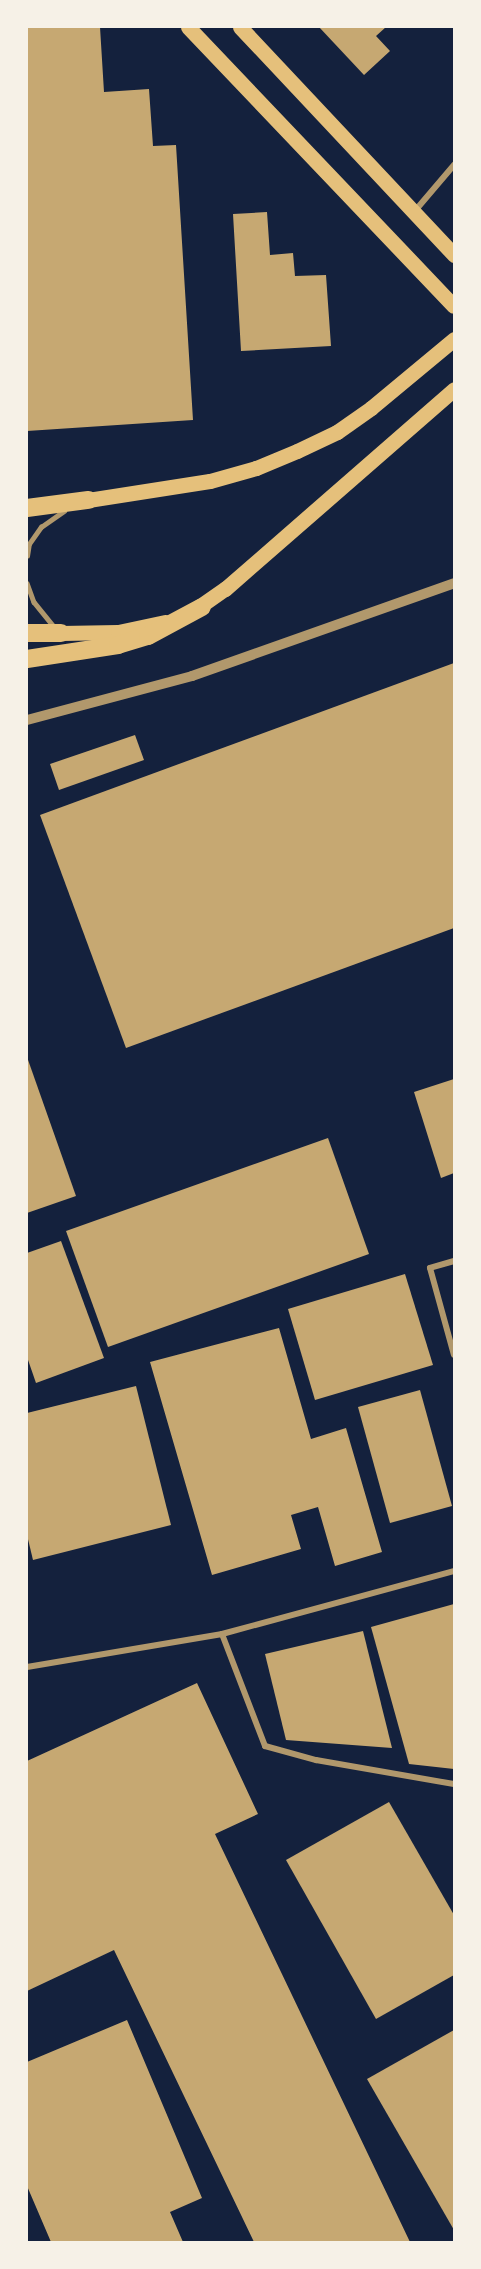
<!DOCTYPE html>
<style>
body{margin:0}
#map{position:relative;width:481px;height:2269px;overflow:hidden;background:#14213d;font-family:"Fira Sans",sans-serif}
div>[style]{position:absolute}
.building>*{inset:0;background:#c6a872}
.service>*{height:4.5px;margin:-2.25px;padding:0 2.25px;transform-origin:2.25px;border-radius:2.25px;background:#b1986c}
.minor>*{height:6px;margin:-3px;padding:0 3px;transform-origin:3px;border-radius:3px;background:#b1986c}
.tertiary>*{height:10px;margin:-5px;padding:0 5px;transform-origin:5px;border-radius:5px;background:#b1986c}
.primary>*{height:15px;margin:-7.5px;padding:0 7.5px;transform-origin:7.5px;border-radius:7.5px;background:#e5c07b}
.motorway>*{height:18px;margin:-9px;padding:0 9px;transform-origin:9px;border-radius:9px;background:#e5c07b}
span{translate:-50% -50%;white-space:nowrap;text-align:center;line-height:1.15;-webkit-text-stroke:5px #f6f1e7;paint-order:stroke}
.frame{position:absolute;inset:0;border:28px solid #f6f1e7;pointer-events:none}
</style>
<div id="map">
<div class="building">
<i style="clip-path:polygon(27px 27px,100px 27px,104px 92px,149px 89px,153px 146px,176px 145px,193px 420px,27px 431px)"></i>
<i style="clip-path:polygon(319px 27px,386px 27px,376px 36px,390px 51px,364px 75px)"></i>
<i style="clip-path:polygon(267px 212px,270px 255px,293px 253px,295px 276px,326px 275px,331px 346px,241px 351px,233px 214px)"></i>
<i style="clip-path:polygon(454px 663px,454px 928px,126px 1048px,40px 815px)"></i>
<i style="clip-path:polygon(135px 735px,144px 760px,59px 790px,50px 764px)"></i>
<i style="clip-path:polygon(27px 1057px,76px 1196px,27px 1213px)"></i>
<i style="clip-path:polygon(454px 1079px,454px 1173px,441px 1178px,414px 1092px)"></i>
<i style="clip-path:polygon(328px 1138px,369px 1254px,108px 1347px,66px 1231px)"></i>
<i style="clip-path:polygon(61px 1241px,104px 1358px,36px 1383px,27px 1357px,27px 1253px)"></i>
<i style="clip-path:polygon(405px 1274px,433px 1365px,315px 1400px,288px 1309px)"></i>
<i style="clip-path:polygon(279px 1328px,311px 1439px,346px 1428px,382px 1552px,335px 1566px,318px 1507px,291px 1515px,301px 1549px,212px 1575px,150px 1362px)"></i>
<i style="clip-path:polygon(136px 1386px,171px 1525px,33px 1560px,27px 1535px,27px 1413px)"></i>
<i style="clip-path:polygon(420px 1390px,452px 1506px,390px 1523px,358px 1407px)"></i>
<i style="clip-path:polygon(454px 1604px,454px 1769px,409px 1764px,371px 1627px)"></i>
<i style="clip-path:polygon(363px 1631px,392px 1748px,286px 1740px,265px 1654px)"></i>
<i style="clip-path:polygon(197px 1683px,258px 1814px,215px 1834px,410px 2242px,254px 2242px,114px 1950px,27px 1991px,27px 1761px)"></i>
<i style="clip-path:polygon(389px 1802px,454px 1915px,454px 1975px,376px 2019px,286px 1860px)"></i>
<i style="clip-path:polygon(127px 2020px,202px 2198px,170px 2212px,183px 2242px,51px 2242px,27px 2186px,27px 2062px)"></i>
<i style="clip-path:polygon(454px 2030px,454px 2230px,367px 2079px)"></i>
</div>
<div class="service">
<i style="left:27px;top:556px;width:12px;rotate:-81deg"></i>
<i style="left:29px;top:544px;width:21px;rotate:-55deg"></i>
<i style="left:41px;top:527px;width:28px;rotate:-35deg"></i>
<i style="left:27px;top:583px;width:20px;rotate:70deg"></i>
<i style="left:34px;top:602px;width:32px;rotate:51deg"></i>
</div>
<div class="minor">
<i style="left:414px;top:212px;width:62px;rotate:-49.6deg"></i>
<i style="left:454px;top:1261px;width:25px;rotate:164deg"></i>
<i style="left:430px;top:1268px;width:90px;rotate:74.6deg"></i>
<i style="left:222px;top:1634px;width:120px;rotate:69deg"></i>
<i style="left:265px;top:1746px;width:53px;rotate:15.4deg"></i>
<i style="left:316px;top:1760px;width:140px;rotate:9.9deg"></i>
<i style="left:27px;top:1667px;width:198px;rotate:-9.6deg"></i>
<i style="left:222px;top:1634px;width:240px;rotate:-15.2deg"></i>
</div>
<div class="tertiary">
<i style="left:27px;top:720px;width:171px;rotate:-14.9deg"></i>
<i style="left:192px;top:676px;width:278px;rotate:-19.5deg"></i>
</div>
<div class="primary">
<i style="left:188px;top:27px;width:385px;rotate:46.4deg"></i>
<i style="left:240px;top:27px;width:313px;rotate:46.8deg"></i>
<i style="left:88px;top:500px;width:123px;rotate:-8.9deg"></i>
<i style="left:210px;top:481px;width:48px;rotate:-15.8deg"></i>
<i style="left:256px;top:468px;width:44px;rotate:-22.5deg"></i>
<i style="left:297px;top:451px;width:44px;rotate:-25.4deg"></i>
<i style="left:337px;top:432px;width:42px;rotate:-35.2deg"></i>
<i style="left:371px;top:408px;width:108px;rotate:-39.7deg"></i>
<i style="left:193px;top:611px;width:39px;rotate:-35deg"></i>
<i style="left:225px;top:589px;width:304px;rotate:-41.1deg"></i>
<i style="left:61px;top:633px;width:57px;rotate:-1deg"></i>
<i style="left:118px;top:632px;width:48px;rotate:-12deg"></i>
</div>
<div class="motorway">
<i style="left:27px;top:508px;width:62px;rotate:-7.5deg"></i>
<i style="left:27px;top:633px;width:34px"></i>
<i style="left:27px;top:659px;width:92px;rotate:-8.7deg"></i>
<i style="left:118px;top:645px;width:31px;rotate:-17deg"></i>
<i style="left:148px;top:636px;width:61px;rotate:-28.2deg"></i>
</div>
<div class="frame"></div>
</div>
